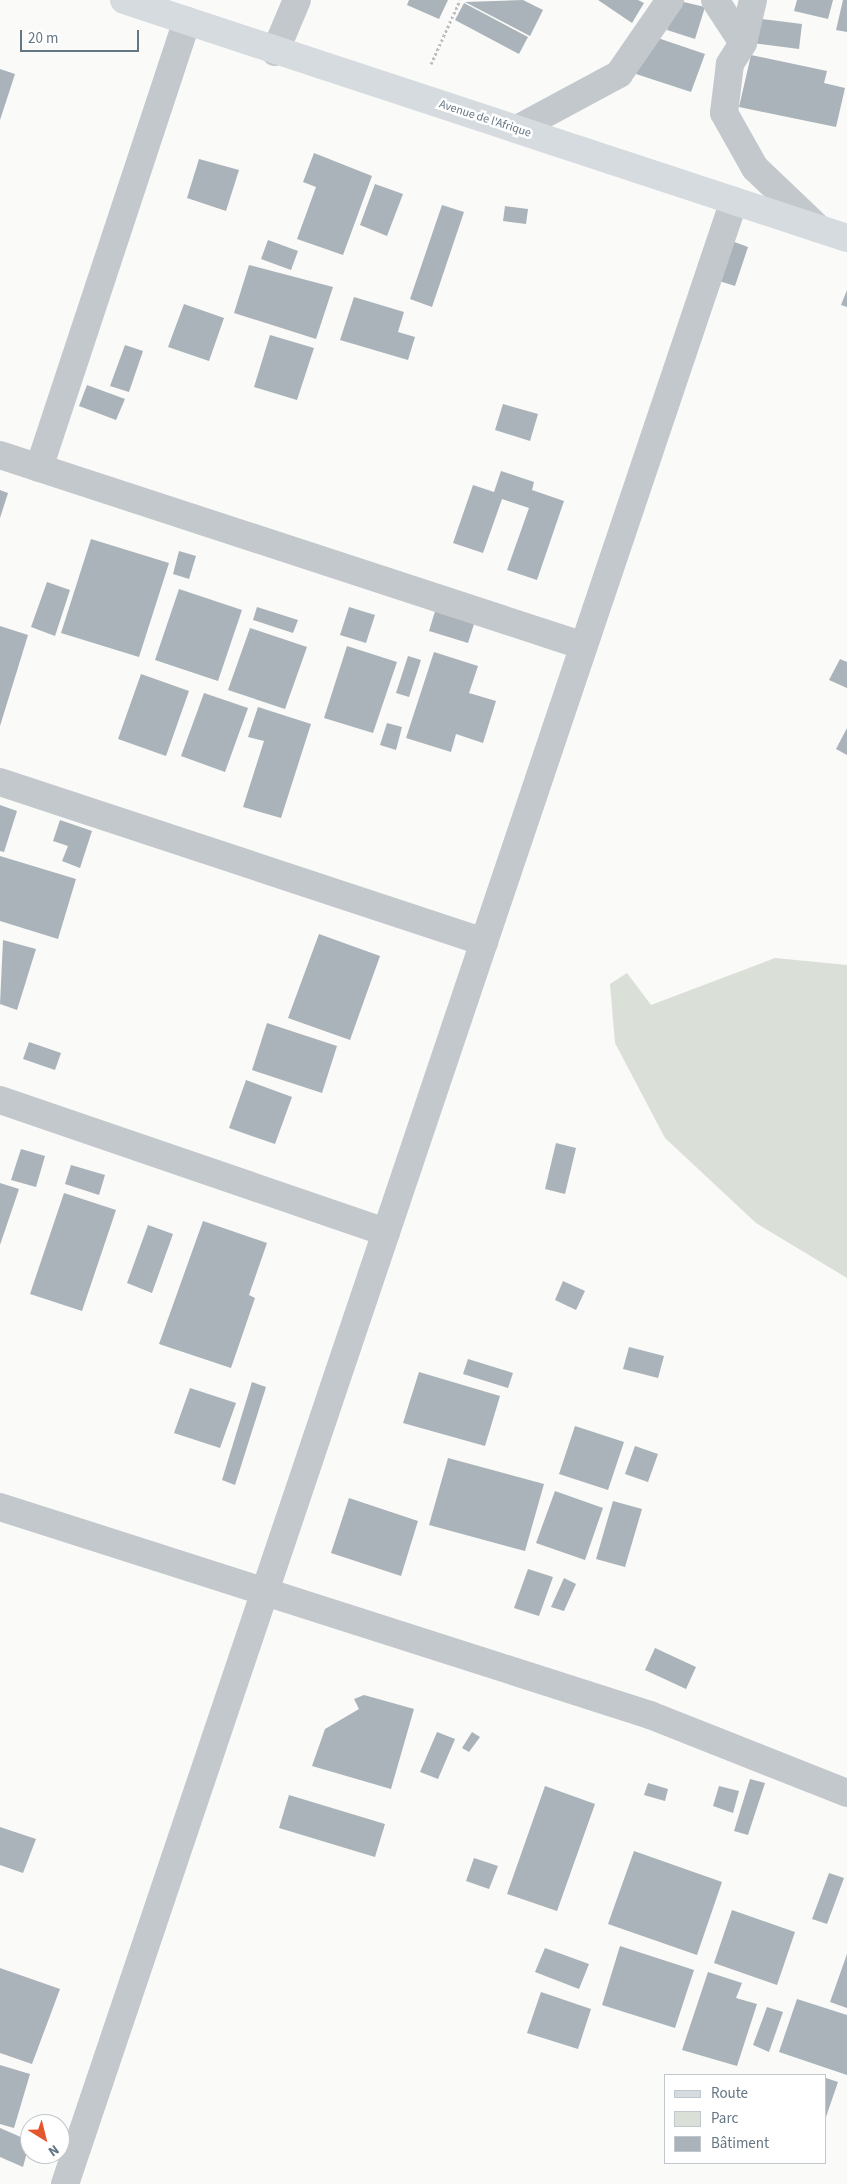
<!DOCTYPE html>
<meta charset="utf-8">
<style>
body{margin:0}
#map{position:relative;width:847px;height:2184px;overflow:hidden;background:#fafaf8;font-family:"Source Sans 3",sans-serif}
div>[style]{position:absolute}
.green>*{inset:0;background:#dadfd7}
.building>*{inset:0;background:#aab3b9}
.path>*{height:3px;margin-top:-1.5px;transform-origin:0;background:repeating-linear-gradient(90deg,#bbbfc2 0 2.5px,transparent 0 5px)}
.minor>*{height:28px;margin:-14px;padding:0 14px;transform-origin:14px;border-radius:14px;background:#c3c8cc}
.major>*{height:28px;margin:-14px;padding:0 14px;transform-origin:14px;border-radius:14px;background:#d6dbdf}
span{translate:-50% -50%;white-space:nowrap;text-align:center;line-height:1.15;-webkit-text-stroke:5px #fff;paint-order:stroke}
.street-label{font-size:12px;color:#657683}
.legend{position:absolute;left:664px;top:2074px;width:162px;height:90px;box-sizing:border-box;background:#fff;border:1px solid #c1c8cd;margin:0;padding:6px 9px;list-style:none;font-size:15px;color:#657683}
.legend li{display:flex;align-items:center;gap:10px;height:25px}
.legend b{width:25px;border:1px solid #c1c8cd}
.north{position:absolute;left:20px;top:2114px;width:50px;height:50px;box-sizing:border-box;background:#fff;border:1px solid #c1c8cd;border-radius:50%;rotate:144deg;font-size:14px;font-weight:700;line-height:20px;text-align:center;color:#657683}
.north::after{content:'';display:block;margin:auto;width:18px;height:22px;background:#e4572e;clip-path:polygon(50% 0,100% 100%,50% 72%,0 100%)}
.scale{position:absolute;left:20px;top:30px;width:119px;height:22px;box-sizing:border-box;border:2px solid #657683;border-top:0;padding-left:6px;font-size:15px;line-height:18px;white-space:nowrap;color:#657683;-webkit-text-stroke:4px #fff;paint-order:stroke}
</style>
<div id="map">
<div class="green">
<i style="clip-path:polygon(775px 958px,847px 965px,847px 1278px,756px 1223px,665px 1138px,615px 1043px,610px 984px,627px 973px,651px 1005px)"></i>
</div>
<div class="building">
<i style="clip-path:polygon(409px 0,448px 0,439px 19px,407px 5px)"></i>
<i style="clip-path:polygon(523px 0,543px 10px,530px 36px,465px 2px)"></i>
<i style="clip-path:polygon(598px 0,638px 0,644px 3px,632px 23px)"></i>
<i style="clip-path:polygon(675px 0,705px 7px,695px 39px,667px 30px)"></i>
<i style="clip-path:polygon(797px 0,833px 0,828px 19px,794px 11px)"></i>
<i style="clip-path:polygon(843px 0,847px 0,847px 32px,836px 30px)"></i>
<i style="clip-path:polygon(464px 3px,528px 37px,519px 54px,455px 20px)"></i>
<i style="clip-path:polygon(755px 18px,802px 24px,799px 49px,752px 43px)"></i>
<i style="clip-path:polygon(649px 35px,705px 54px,691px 92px,636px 74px)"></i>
<i style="clip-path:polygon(751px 55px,827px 71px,824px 83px,845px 88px,836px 127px,739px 107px)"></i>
<i style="clip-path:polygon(0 69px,15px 74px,0 120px)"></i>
<i style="clip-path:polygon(314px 153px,372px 176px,343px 255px,297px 239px,316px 187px,303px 182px)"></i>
<i style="clip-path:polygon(199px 159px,239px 170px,226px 211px,187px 198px)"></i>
<i style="clip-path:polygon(375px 184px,403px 194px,387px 236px,360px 225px)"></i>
<i style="clip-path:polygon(442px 205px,464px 212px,432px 307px,410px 299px)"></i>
<i style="clip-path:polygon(505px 206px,528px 209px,526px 224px,503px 221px)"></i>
<i style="clip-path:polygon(268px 240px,298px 251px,291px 270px,261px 259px)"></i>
<i style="clip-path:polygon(729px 240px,748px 247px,735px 286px,716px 280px)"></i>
<i style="clip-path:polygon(249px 265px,333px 287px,316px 339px,234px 313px)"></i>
<i style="clip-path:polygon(847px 290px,847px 307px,841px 305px)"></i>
<i style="clip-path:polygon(354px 297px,404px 312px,398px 332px,415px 337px,408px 360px,340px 340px)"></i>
<i style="clip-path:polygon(184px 304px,224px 318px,209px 361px,168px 347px)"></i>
<i style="clip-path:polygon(270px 335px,314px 348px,297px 400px,254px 387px)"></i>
<i style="clip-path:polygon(125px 345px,143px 351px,129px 392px,110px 386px)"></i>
<i style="clip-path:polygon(87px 385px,125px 399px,116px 420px,79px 406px)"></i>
<i style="clip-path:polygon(503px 404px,538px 414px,530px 441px,495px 430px)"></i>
<i style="clip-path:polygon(501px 471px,534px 482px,532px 490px,564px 501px,537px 580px,507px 570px,529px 508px,502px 499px,483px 553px,453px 543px,473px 485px,494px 492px)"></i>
<i style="clip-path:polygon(0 490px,8px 493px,0 518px)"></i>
<i style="clip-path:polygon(91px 539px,169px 563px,139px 657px,61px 633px)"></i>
<i style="clip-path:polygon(179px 551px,196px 556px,189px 579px,173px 574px)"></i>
<i style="clip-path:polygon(47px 582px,70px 590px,55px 636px,31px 627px)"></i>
<i style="clip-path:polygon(179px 589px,242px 610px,218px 681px,155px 660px)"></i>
<i style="clip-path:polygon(257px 607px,298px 620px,293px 633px,253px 620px)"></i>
<i style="clip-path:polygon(349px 607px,375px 615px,366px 643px,340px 635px)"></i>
<i style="clip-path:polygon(436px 608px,475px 621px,468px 643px,429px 631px)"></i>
<i style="clip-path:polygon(0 626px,28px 635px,0 726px)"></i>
<i style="clip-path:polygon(250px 628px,307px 647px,285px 709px,228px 690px)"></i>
<i style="clip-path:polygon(347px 646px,397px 662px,373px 733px,324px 718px)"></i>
<i style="clip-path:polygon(434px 652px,478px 666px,469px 693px,496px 701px,483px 743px,456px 734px,451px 752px,406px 738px)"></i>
<i style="clip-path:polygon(408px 656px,421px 660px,409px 697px,396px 693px)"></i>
<i style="clip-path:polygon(840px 659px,847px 662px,847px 688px,829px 680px)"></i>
<i style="clip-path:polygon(141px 674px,189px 691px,166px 756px,118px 739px)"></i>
<i style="clip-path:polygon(204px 693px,248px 708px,225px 772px,181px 756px)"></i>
<i style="clip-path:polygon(258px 707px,311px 724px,281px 818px,243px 807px,264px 741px,248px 737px)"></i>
<i style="clip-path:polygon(387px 723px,402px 727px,396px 750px,380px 745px)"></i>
<i style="clip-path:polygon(847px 728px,847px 755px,836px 749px)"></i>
<i style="clip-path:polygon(0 805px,17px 811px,4px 852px,0 851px)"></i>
<i style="clip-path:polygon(60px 820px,92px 831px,80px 868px,62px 861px,68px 846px,53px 841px)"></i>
<i style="clip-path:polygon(0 856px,76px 879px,58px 939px,0 921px)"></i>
<i style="clip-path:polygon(319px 934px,380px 956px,350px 1040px,288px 1018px)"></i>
<i style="clip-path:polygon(3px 940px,36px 949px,17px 1010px,0 1004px)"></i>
<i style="clip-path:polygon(267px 1023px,337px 1046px,322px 1093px,252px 1070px)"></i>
<i style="clip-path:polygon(29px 1042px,61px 1053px,55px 1070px,23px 1059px)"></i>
<i style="clip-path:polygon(246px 1080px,292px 1097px,275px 1144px,229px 1128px)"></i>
<i style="clip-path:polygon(556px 1143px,576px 1148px,565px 1194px,545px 1189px)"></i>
<i style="clip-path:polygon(21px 1149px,45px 1156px,36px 1187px,11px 1180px)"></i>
<i style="clip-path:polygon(71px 1165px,105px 1175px,99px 1195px,65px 1184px)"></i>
<i style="clip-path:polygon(0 1183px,19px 1189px,0 1245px)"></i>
<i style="clip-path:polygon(64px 1193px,116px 1210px,82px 1311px,30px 1294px)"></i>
<i style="clip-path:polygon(203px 1221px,267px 1243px,249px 1295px,255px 1298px,231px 1368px,159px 1344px)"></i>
<i style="clip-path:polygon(148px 1225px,173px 1234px,152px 1293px,127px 1283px)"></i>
<i style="clip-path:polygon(563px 1281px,585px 1291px,576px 1310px,555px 1300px)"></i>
<i style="clip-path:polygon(629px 1347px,664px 1356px,658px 1378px,623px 1369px)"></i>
<i style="clip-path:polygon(468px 1359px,513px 1373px,508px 1388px,463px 1374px)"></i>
<i style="clip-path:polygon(419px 1372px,500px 1396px,485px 1446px,403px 1423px)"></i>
<i style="clip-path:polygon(252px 1382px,266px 1387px,235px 1485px,222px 1480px)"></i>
<i style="clip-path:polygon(190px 1388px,236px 1403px,220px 1448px,174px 1433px)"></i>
<i style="clip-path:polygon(575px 1426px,624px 1442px,608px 1490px,559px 1474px)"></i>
<i style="clip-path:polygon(635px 1446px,658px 1454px,648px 1482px,625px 1474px)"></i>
<i style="clip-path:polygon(448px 1458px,544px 1484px,525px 1551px,429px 1525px)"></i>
<i style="clip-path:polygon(555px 1491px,603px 1508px,585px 1560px,536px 1543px)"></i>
<i style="clip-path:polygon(349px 1498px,418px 1521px,401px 1576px,331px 1553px)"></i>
<i style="clip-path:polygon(613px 1501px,642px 1509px,625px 1567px,596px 1559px)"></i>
<i style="clip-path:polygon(528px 1569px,553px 1577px,539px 1616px,514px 1608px)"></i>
<i style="clip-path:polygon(564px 1578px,576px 1584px,564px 1611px,551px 1607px)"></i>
<i style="clip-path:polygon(655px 1648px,696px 1667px,686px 1689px,645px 1670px)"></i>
<i style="clip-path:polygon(364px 1695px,414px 1709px,391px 1789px,312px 1766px,325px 1729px,359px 1709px,354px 1699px)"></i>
<i style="clip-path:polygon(437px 1732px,455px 1739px,438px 1779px,420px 1772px)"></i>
<i style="clip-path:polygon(472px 1732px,480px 1737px,469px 1752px,462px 1748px)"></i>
<i style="clip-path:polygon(750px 1779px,765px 1783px,748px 1835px,734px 1831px)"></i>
<i style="clip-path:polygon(648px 1783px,668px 1789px,665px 1801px,644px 1795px)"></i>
<i style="clip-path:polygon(545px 1786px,595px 1804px,557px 1911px,507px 1894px)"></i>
<i style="clip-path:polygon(719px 1786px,739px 1791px,733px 1813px,713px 1806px)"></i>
<i style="clip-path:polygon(289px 1795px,385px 1824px,375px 1857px,279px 1828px)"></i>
<i style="clip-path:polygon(0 1827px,36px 1839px,23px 1873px,0 1865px)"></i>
<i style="clip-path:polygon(634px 1851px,722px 1882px,697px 1955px,608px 1924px)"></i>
<i style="clip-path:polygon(474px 1858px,498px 1866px,489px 1889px,466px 1881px)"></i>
<i style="clip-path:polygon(829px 1873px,844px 1878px,827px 1924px,812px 1919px)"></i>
<i style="clip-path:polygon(732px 1910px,795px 1932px,777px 1985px,714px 1963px)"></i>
<i style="clip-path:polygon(620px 1946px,694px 1970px,675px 2028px,602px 2005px)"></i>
<i style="clip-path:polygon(545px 1948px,589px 1964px,579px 1989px,535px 1972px)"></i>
<i style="clip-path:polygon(847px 1954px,847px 2008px,830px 2002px)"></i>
<i style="clip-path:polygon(0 1968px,60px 1989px,32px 2064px,0 2053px)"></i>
<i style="clip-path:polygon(708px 1972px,742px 1983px,736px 1998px,757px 2004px,737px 2066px,682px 2050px)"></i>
<i style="clip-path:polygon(541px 1992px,591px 2009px,578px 2049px,527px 2033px)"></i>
<i style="clip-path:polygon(797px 1999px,847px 2015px,847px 2075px,779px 2052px)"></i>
<i style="clip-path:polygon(767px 2007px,783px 2012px,769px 2052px,753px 2045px)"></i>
<i style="clip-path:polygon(0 2065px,30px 2074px,14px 2128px,0 2124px)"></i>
<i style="clip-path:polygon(826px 2078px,838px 2082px,826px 2117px)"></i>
<i style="clip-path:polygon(0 2128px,30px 2141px,23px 2167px,0 2157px)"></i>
</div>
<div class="path">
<i style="left:431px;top:64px;width:70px;rotate:-65.6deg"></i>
</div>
<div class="minor">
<i style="left:715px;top:0;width:51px;rotate:56.9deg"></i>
<i style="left:753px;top:0;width:44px;rotate:103.1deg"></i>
<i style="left:743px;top:43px;width:25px;rotate:122deg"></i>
<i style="left:730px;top:64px;width:49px;rotate:97deg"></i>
<i style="left:724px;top:113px;width:63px;rotate:60.6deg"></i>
<i style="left:755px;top:168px;width:88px;rotate:43.6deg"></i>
<i style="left:275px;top:52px;width:56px;rotate:-67.1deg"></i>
<i style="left:517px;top:129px;width:116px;rotate:-28.3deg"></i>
<i style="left:619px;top:74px;width:90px;rotate:-55.4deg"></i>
<i style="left:0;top:455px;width:614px;rotate:18.11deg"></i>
<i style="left:39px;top:468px;width:471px;rotate:-71.7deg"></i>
<i style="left:0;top:782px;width:510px;rotate:18.29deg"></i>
<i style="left:0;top:1100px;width:408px;rotate:18.9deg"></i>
<i style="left:0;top:1507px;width:682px;rotate:17.74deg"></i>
<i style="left:650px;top:1715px;width:212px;rotate:21.6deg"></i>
<i style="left:65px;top:2184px;width:2093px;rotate:-71.36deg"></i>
</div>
<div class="major">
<i style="left:124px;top:0;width:761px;rotate:18.22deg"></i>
</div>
<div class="street-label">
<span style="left:485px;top:119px;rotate:18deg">Avenue de l'Afrique</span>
</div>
<ul class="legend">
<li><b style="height:6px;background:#d6dbdf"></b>Route</li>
<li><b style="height:14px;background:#dadfd7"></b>Parc</li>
<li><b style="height:14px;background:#aab3b9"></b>Bâtiment</li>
</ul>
<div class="north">N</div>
<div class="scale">20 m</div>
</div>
